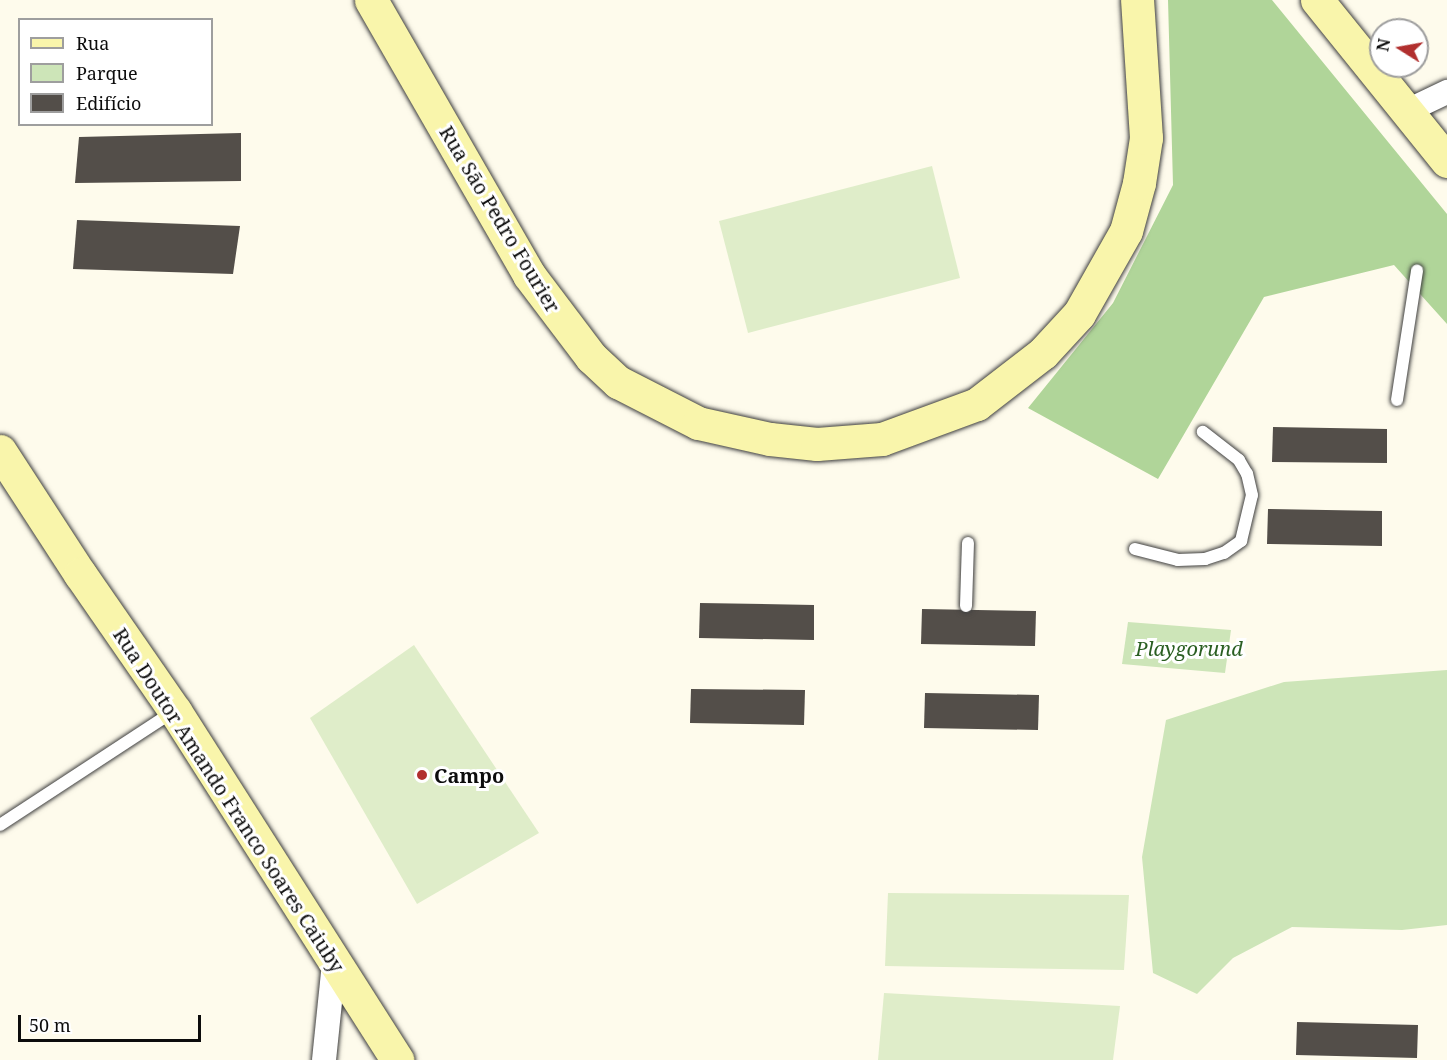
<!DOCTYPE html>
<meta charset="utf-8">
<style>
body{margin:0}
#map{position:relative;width:1447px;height:1060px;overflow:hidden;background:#fefbec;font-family:"Noto Serif",serif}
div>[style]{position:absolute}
.green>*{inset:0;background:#cde5b8}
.forest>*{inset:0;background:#b0d599}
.pitch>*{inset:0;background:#dfedc9}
.building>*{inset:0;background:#534e49}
.roads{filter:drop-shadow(0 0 2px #3f3f3f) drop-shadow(0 0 2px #3f3f3f)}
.lane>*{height:12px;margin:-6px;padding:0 6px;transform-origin:6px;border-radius:6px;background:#fff}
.street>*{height:24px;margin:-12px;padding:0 12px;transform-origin:12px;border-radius:12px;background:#fff}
.secondary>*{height:33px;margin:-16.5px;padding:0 16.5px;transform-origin:16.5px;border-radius:16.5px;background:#f9f5ab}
.dots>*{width:16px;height:16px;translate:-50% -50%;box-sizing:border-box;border:3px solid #fff;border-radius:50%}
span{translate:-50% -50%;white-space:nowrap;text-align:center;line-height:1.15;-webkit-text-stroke:6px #fff;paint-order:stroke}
.street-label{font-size:20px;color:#0c0c0c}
.park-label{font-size:20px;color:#2a5e21;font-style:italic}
.poi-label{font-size:20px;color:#0c0c0c;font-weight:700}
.left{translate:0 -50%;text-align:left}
.legend{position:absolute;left:18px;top:18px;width:195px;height:108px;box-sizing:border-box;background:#fff;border:2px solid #9e9e9e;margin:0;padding:8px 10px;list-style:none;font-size:18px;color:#0c0c0c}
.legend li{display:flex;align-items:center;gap:12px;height:30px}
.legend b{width:30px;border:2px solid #9e9e9e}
.north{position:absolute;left:1369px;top:18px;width:60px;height:60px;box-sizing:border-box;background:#fff;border:2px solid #9e9e9e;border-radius:50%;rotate:281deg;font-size:16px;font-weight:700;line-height:24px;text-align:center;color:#0c0c0c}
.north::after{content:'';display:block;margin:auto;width:21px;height:27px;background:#b12f2e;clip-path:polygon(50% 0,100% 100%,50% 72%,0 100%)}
.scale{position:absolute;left:18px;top:1015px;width:183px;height:27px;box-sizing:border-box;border:3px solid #0c0c0c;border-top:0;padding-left:8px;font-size:18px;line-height:21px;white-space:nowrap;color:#0c0c0c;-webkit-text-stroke:4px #fff;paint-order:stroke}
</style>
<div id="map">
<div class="green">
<i style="clip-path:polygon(1128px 622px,1231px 630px,1225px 673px,1122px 664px)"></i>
<i style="clip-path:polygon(1447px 670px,1447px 925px,1402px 930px,1292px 927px,1233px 958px,1197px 994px,1153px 973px,1142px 857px,1166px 720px,1284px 682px)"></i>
</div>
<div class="forest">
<i style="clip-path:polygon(1168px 0,1272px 0,1447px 214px,1447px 324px,1394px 265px,1264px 297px,1158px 479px,1028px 408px,1113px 303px,1173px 185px)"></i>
</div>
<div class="pitch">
<i style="clip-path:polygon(932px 166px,960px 278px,748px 333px,719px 221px)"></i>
<i style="clip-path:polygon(414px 645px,539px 833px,417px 904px,310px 718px)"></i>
<i style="clip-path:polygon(888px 893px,1129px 895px,1124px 970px,885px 966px)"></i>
<i style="clip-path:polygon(884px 993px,1120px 1006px,1113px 1060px,878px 1060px)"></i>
</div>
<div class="building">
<i style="clip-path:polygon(241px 133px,241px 181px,75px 183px,79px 137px)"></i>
<i style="clip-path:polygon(77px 220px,240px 226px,233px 274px,73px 269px)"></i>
<i style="clip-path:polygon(1273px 427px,1387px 429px,1387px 463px,1272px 462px)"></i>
<i style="clip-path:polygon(1268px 509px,1382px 511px,1382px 546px,1267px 544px)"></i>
<i style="clip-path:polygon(700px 603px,814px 605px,814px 640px,699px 638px)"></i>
<i style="clip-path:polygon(922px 609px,1036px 611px,1035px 646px,921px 644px)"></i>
<i style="clip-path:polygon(691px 689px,805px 690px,804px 725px,690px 723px)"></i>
<i style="clip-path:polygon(925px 693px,1039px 695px,1038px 730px,924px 728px)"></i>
<i style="clip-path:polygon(1297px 1022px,1418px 1025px,1417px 1058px,1296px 1055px)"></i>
</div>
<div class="roads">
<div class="lane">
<i style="left:1397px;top:400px;width:131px;rotate:-81.2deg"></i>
<i style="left:1135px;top:549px;width:44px;rotate:14.3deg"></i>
<i style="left:1178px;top:560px;width:27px;rotate:-2deg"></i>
<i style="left:1205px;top:559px;width:20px;rotate:-18deg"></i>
<i style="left:1224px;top:553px;width:21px;rotate:-35deg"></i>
<i style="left:1241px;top:541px;width:47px;rotate:-76.6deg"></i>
<i style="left:1252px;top:495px;width:22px;rotate:-103deg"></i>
<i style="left:1247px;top:474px;width:16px;rotate:-120deg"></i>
<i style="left:1239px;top:460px;width:46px;rotate:-142.1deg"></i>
<i style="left:966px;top:606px;width:63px;rotate:-88.2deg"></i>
<i style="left:0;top:825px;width:208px;rotate:-33.2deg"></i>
</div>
<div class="street">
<i style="left:1405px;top:112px;width:47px;rotate:-25.5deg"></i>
<i style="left:324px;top:1060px;width:97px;rotate:-84.1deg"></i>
</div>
<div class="secondary">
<i style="left:371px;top:0;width:317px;rotate:60.1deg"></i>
<i style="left:529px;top:275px;width:103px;rotate:52.9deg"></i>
<i style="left:591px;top:357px;width:37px;rotate:43deg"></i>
<i style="left:618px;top:382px;width:90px;rotate:27.1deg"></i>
<i style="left:698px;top:423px;width:74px;rotate:12.5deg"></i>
<i style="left:770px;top:439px;width:47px;rotate:6.1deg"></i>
<i style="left:817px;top:444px;width:65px;rotate:-4.4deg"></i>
<i style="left:882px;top:439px;width:101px;rotate:-20.2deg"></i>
<i style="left:977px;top:404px;width:83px;rotate:-37.7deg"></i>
<i style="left:1043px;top:353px;width:53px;rotate:-47.3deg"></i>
<i style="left:1079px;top:314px;width:95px;rotate:-60.5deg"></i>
<i style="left:1126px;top:231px;width:50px;rotate:-74.8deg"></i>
<i style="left:1139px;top:183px;width:46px;rotate:-81.2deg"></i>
<i style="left:1146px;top:138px;width:138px;rotate:-93.7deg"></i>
<i style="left:1317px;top:0;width:207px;rotate:51.1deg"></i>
<i style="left:0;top:451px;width:147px;rotate:57deg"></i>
<i style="left:80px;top:574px;width:167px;rotate:55.3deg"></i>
<i style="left:175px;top:711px;width:414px;rotate:57.5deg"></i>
</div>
</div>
<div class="dots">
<i style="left:422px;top:775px;background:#b12f2e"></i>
</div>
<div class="street-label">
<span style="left:500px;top:219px;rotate:59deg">Rua São Pedro Fourier</span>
<span style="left:229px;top:800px;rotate:57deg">Rua Doutor Amando Franco Soares Caiuby</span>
</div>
<div class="park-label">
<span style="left:1189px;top:648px">Playgorund</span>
</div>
<div class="poi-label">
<span class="left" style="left:434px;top:775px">Campo</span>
</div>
<ul class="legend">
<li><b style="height:8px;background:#f9f5ab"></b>Rua</li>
<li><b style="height:16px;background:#cde5b8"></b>Parque</li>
<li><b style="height:16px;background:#534e49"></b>Edifício</li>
</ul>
<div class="north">N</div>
<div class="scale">50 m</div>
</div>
